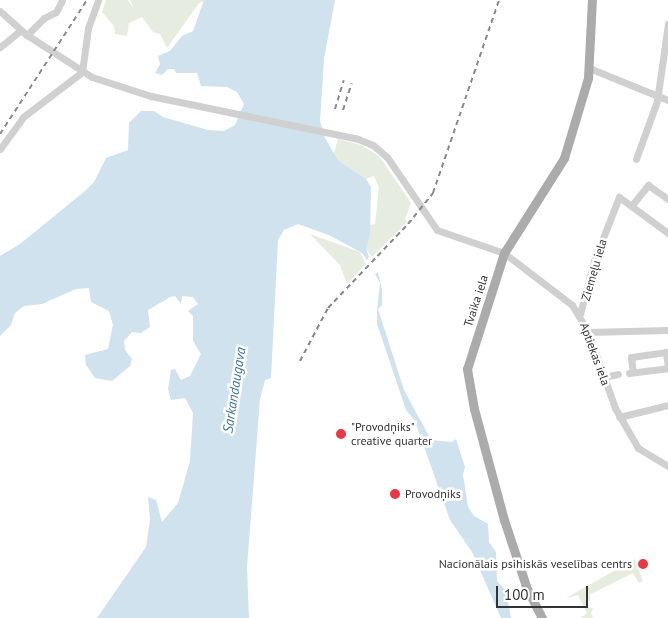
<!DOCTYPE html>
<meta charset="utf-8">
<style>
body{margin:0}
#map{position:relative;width:668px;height:618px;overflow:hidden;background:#fff;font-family:"PT Sans",sans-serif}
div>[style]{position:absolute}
.green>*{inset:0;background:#e6ecdf}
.water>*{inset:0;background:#cfe2ee}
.minor>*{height:7px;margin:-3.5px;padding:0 3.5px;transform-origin:3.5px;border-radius:3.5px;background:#d0d0d0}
.major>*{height:9px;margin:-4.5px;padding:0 4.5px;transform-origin:4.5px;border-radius:4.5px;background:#ababab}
.rail>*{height:2px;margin-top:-1px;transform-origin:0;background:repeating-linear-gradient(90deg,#888 0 5px,transparent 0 9px)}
.dots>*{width:14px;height:14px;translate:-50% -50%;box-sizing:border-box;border:2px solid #fff;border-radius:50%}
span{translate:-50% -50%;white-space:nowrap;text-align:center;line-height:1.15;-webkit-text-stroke:5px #fff;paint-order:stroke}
.street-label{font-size:12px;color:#333}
.poi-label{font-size:12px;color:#333}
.left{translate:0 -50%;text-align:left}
.right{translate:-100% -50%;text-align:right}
.water-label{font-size:14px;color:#3f7597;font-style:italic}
.scale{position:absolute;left:496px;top:586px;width:92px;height:22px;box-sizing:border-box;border:2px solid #333;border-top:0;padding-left:6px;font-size:15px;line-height:18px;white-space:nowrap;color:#333;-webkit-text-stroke:4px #fff;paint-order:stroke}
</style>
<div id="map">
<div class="green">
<i style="clip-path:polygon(106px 0,128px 0,134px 9px,130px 0,207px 0,199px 3px,167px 48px,160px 34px,153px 32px,142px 17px,129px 23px,127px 36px,115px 34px,114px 26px,102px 12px)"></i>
<i style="clip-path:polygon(338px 139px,361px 145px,379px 156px,411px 203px,405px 219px,407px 222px,372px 257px,366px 249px,370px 225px,375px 224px,379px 188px,374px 176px,366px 179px,338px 160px,334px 153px)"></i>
<i style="clip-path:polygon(310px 234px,360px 252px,366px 264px,347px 284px,340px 265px)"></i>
<i style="clip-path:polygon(635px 559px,643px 581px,639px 583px,633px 573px,589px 595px,591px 598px,586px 603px,589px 608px,593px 608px,591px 613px,593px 618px,581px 618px,587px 613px,578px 595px,566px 598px)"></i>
</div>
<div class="water">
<i style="clip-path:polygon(204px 0,335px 0,324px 59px,320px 121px,325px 138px,338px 160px,366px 179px,371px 187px,370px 234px,366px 249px,369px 257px,367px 260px,362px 253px,329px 235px,298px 224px,284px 230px,278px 240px,271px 378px,265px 380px,260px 399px,247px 567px,249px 618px,97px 618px,146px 547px,150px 519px,148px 497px,156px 500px,162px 522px,178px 503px,190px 461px,193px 413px,185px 398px,171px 400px,168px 389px,171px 370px,175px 369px,181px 380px,190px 376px,201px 354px,193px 341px,193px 316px,188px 311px,198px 304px,193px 297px,182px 296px,181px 304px,175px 296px,170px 297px,148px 310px,150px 327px,141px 333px,132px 332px,124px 341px,125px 350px,132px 359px,130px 366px,112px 381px,95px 378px,86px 365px,85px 355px,108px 349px,113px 325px,109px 311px,91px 302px,89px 288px,76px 289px,42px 304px,24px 306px,15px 313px,11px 325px,0 336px,0 256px,20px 244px,85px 191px,94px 182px,106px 158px,128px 150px,129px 123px,141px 111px,154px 111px,163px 117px,208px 130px,224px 131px,235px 125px,244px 104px,237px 92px,227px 87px,201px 86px,197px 73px,176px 73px,174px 69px,168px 69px,162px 75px,155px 73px,160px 64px,158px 56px,170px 51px,182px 36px,193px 31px)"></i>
<i style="clip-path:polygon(378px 272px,382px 290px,382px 305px,378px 309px,404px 390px,431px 440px,452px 442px,456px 439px,465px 467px,463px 475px,468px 507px,474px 516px,488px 524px,489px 542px,496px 552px,497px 581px,506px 591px,511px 618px,501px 618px,472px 552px,450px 520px,415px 421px,406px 410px,377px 324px,377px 310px,380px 283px,375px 274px)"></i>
</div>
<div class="minor">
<i style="left:0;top:11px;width:36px;rotate:42deg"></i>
<i style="left:27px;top:35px;width:77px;rotate:32.9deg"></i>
<i style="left:92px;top:77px;width:62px;rotate:17.9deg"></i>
<i style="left:151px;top:96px;width:211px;rotate:11.7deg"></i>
<i style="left:358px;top:139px;width:16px;rotate:22deg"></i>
<i style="left:373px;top:145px;width:18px;rotate:41deg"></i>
<i style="left:387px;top:157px;width:88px;rotate:55.6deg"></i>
<i style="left:437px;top:230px;width:71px;rotate:18.9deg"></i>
<i style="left:504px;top:253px;width:86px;rotate:37.4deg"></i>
<i style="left:572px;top:305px;width:31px;rotate:59deg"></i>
<i style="left:588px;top:332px;width:81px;rotate:70.4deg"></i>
<i style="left:615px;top:408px;width:46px;rotate:60.1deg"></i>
<i style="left:638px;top:448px;width:35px;rotate:31deg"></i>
<i style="left:27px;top:35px;width:24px;rotate:-45deg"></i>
<i style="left:44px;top:18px;width:13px;rotate:-27deg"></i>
<i style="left:56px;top:12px;width:13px;rotate:-63deg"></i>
<i style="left:0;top:47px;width:27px;rotate:-39deg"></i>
<i style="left:589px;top:68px;width:85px;rotate:22.1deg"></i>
<i style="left:82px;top:72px;width:44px;rotate:-82.2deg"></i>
<i style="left:88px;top:28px;width:30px;rotate:-70deg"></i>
<i style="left:0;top:149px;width:39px;rotate:-54deg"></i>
<i style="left:23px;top:117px;width:74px;rotate:-37.3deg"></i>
<i style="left:636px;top:159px;width:62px;rotate:-70.1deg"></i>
<i style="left:657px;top:101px;width:78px;rotate:-81.9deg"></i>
<i style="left:632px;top:205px;width:26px;rotate:-51deg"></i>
<i style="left:648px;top:185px;width:24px;rotate:35deg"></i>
<i style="left:580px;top:314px;width:55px;rotate:-75.2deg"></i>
<i style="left:594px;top:261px;width:69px;rotate:-68.7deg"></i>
<i style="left:619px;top:197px;width:61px;rotate:36.3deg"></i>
<i style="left:588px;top:332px;width:80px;rotate:-1.4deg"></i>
<i style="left:633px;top:372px;width:15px;rotate:-98deg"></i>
<i style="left:631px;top:357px;width:35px;rotate:-8deg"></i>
<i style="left:666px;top:352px;width:16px;rotate:83deg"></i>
<i style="left:629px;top:373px;width:39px;rotate:-7deg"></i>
<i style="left:603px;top:377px;width:15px;rotate:-11deg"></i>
<i style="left:619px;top:417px;width:50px;rotate:-13.8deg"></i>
</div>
<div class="major">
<i style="left:542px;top:618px;width:36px;rotate:-117deg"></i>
<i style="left:526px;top:586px;width:70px;rotate:-108.4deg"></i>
<i style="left:504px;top:520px;width:115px;rotate:-105.1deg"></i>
<i style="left:474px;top:409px;width:41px;rotate:-99.9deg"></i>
<i style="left:467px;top:369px;width:122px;rotate:-72.3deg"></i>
<i style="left:504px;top:253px;width:112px;rotate:-57.7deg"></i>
<i style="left:564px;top:158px;width:84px;rotate:-73.3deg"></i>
<i style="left:588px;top:78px;width:78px;rotate:-87.1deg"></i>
</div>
<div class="rail">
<i style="left:335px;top:109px;width:30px;rotate:-73deg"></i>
<i style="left:343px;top:110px;width:28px;rotate:-72deg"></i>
<i style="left:0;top:134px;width:160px;rotate:-57deg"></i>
<i style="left:300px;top:361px;width:60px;rotate:-62.2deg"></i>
<i style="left:328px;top:308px;width:116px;rotate:-46.4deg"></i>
<i style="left:408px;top:224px;width:40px;rotate:-51deg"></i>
<i style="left:433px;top:193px;width:204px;rotate:-71.1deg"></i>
</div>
<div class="dots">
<i style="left:341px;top:434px;background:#e63946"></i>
<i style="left:395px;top:494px;background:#e63946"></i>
<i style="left:643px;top:564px;background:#e63946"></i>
</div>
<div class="street-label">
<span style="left:594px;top:270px;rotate:-74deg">Ziemeļu iela</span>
<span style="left:476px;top:301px;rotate:-72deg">Tvaika iela</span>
<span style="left:595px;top:354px;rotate:70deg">Aptiekas iela</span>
</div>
<div class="poi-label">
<span class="left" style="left:351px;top:434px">"Provodņiks"<br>creative quarter</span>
<span class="left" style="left:405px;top:494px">Provodņiks</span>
<span class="right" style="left:632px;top:564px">Nacionālais psihiskās veselības centrs</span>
</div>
<div class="water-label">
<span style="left:234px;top:390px;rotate:-81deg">Sarkandaugava</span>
</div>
<div class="scale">100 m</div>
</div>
